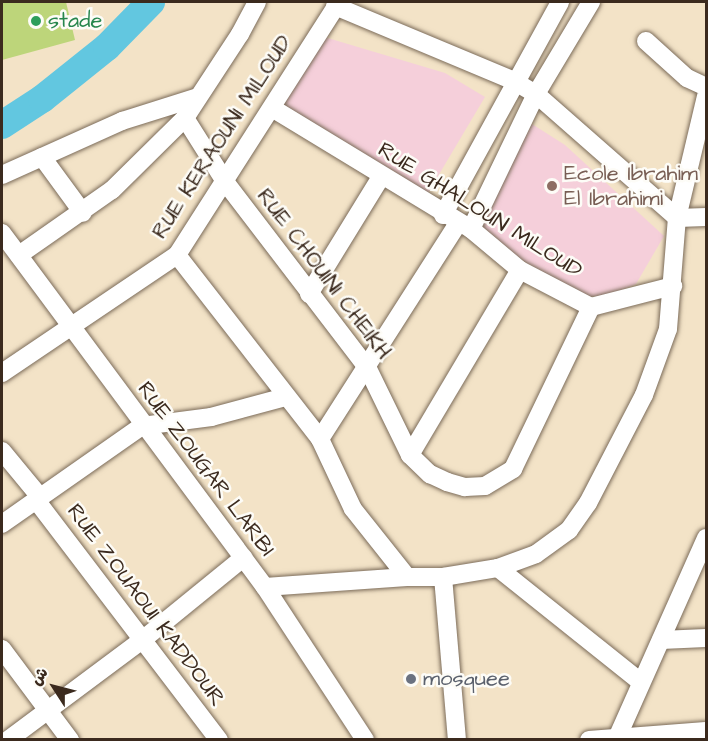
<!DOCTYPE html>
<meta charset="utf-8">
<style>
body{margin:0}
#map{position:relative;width:708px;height:741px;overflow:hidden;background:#f3e3c7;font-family:"Architects Daughter","Playpen Sans Arabic",sans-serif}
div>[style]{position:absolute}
.built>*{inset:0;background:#f5cfda}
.green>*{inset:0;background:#bdd57a}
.river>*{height:28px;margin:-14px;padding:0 14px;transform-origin:14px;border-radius:14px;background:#62c7e0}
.roads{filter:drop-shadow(0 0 2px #7b6b59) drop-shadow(0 0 2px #7b6b59)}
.minor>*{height:18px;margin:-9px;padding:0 9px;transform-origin:9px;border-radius:9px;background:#fff}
.dots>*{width:16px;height:16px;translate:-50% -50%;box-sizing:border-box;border:3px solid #fdfcf7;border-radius:50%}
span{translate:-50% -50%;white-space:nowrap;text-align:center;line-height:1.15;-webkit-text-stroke:5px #fdfcf7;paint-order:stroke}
.leisure-label{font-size:22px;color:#27864d}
.left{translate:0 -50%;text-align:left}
.street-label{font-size:22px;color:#3b2a1e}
.education-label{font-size:22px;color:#785e54}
.worship-label{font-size:22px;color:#5b616d}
.frame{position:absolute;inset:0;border:3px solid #3b2a1e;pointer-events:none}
.north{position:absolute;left:24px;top:657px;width:60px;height:60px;-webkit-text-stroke:4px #fdfcf7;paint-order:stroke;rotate:306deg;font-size:16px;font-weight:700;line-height:24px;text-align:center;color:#3b2a1e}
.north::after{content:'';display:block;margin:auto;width:21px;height:27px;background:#3b2a1e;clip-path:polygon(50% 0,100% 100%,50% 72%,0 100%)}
</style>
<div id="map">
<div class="built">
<i style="clip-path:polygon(321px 36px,445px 73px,485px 97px,425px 198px,274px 115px)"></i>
<i style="clip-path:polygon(532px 124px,565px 145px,664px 236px,636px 284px,611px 295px,582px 297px,470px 228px)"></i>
</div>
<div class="green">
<i style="clip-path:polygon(2px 2px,66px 2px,75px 40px,2px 60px)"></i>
</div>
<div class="river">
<i style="left:2px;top:125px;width:48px;rotate:-33deg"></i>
<i style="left:42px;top:99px;width:83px;rotate:-38.7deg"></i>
<i style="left:107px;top:47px;width:63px;rotate:-45.6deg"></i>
</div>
<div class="roads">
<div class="minor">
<i style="left:335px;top:6px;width:194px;rotate:22.7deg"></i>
<i style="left:514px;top:81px;width:26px;rotate:31deg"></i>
<i style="left:536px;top:94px;width:188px;rotate:41.3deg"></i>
<i style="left:677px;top:218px;width:29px;rotate:-2deg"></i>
<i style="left:646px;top:41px;width:55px;rotate:42.1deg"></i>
<i style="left:687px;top:78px;width:21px;rotate:25deg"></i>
<i style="left:272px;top:108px;width:233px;rotate:31.3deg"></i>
<i style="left:471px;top:229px;width:64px;rotate:39.9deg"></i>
<i style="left:520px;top:270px;width:80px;rotate:27.5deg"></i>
<i style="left:591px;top:307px;width:85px;rotate:-14.4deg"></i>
<i style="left:185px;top:118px;width:77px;rotate:57.8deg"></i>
<i style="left:226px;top:183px;width:234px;rotate:52.6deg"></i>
<i style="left:368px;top:369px;width:96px;rotate:64deg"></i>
<i style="left:410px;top:455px;width:28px;rotate:44deg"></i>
<i style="left:430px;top:474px;width:19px;rotate:25deg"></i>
<i style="left:447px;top:482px;width:19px;rotate:16deg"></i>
<i style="left:465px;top:487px;width:20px;rotate:-3deg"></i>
<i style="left:485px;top:486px;width:33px;rotate:-31deg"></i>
<i style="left:513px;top:469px;width:180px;rotate:-64.3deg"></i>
<i style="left:42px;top:157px;width:69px;rotate:53.8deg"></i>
<i style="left:2px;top:175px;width:132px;rotate:-24.2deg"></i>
<i style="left:122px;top:121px;width:77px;rotate:-17.5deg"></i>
<i style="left:443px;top:215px;width:243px;rotate:-61.2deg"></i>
<i style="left:471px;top:229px;width:150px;rotate:-64.3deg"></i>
<i style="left:536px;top:94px;width:107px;rotate:-59.1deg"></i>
<i style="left:2px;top:233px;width:441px;rotate:53.4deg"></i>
<i style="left:265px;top:587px;width:183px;rotate:56.8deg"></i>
<i style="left:19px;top:255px;width:113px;rotate:-35deg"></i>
<i style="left:112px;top:190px;width:103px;rotate:-44.6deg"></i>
<i style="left:185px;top:118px;width:100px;rotate:-56.8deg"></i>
<i style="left:240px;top:34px;width:36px;rotate:-62deg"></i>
<i style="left:177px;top:255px;width:233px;rotate:52.1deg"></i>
<i style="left:320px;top:439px;width:77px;rotate:64.8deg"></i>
<i style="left:353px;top:509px;width:87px;rotate:51.5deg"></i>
<i style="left:407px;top:577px;width:36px"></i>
<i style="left:443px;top:577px;width:56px;rotate:-9.3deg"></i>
<i style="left:498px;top:568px;width:40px;rotate:-20.2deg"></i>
<i style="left:536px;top:554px;width:41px;rotate:-36deg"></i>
<i style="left:569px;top:530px;width:33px;rotate:-55deg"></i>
<i style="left:588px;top:503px;width:122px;rotate:-62.6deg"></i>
<i style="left:644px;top:395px;width:70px;rotate:-70deg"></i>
<i style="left:668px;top:329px;width:111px;rotate:-85.4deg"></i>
<i style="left:677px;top:218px;width:125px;rotate:-76.6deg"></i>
<i style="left:309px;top:294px;width:137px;rotate:-58.4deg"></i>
<i style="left:2px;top:373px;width:211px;rotate:-34deg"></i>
<i style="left:177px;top:255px;width:300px;rotate:-57.4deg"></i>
<i style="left:320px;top:439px;width:256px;rotate:-57.4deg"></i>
<i style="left:2px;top:451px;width:60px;rotate:50.4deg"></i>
<i style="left:410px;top:455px;width:215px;rotate:-59.3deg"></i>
<i style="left:36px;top:500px;width:302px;rotate:52.7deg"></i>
<i style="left:2px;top:524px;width:171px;rotate:-35deg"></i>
<i style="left:142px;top:426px;width:70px;rotate:-7.4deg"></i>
<i style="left:211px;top:417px;width:77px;rotate:-15.1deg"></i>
<i style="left:498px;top:568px;width:183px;rotate:38.6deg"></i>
<i style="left:443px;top:577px;width:164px;rotate:85.1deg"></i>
<i style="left:265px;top:587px;width:142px;rotate:-4deg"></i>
<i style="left:661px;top:640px;width:45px;rotate:-2.5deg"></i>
<i style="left:2px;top:649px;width:114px;rotate:53.2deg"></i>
<i style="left:617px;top:738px;width:219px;rotate:-66deg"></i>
<i style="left:8px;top:740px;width:166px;rotate:-36.7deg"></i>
<i style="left:141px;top:641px;width:132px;rotate:-39.1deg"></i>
<i style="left:589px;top:740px;width:117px;rotate:-4.4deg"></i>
</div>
</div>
<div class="dots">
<i style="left:36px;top:21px;background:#2e9e5b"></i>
<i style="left:552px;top:186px;background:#8d6e63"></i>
<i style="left:411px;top:679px;background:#6b7280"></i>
</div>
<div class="leisure-label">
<span class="left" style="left:48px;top:21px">stade</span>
</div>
<div class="street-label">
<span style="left:222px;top:137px;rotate:-57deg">RUE KERAOUNI MILOUD</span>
<span style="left:480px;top:210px;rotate:32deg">RUE GHALOUN MILOUD</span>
<span style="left:324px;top:274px;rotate:53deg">RUE CHOUINI CHEIKH</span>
<span style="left:206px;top:469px;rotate:53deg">RUE ZOUGAR LARBI</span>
<span style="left:146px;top:605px;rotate:53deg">RUE ZOUAOUI KADDOUR</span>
</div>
<div class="education-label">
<span class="left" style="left:564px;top:186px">Ecole Ibrahim<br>El Ibrahimi</span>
</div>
<div class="worship-label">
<span class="left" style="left:423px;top:679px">mosquee</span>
</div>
<div class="frame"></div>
<div class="north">ش</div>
</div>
